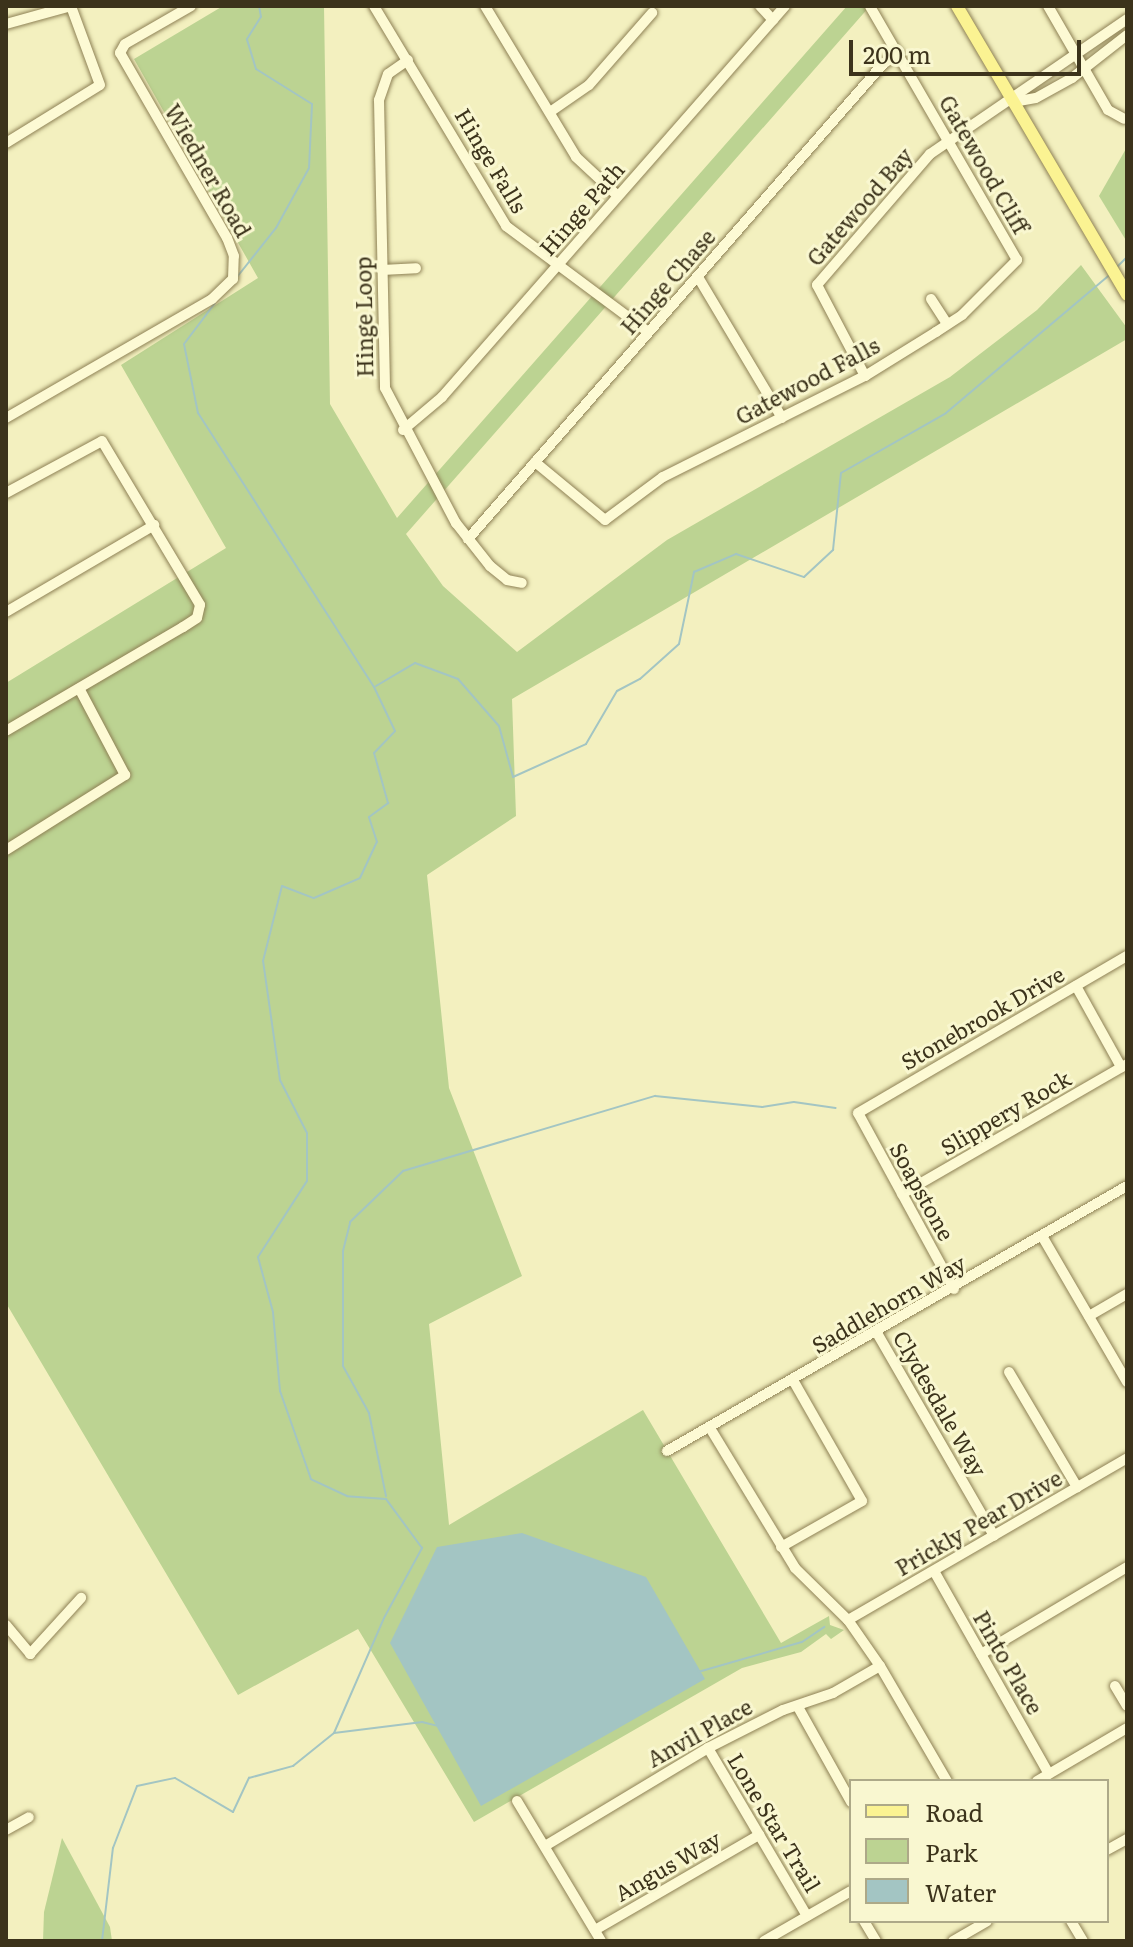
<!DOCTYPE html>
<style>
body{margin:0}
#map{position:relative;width:1133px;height:1947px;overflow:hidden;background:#f3f0bf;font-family:Literata,serif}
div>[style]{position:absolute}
.green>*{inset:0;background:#bcd392}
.water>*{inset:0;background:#a3c5c3}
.stream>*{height:2px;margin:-1px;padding:0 1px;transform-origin:1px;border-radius:1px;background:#a3c5c3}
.roads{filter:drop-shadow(0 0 2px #8e8155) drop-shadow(0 0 2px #8e8155)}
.minor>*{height:10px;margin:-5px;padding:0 5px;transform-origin:5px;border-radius:5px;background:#fdfad4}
.major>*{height:12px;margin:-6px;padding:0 6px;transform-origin:6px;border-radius:6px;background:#fbf392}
span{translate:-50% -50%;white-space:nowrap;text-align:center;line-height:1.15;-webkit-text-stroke:6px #f9f7d0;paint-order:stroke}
.street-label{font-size:22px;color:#3c331b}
.frame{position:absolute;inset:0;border:8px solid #3c331b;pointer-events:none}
.legend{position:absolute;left:849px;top:1779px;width:260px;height:144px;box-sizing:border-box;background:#f9f7d0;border:2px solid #ada988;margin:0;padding:10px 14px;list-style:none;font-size:24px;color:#3c331b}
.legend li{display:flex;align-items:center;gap:16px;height:40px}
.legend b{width:40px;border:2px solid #ada988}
.scale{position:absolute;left:849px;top:40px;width:232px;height:36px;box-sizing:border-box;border:4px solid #3c331b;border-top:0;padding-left:10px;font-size:24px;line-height:28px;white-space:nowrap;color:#3c331b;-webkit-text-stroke:6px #f9f7d0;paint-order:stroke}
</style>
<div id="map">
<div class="green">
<i style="clip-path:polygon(223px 6px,324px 6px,330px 404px,397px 518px,847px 6px,870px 6px,406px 534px,443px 586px,517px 652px,667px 540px,950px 377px,1037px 310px,1081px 265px,1127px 328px,1127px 339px,512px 699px,516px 816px,427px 875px,449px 1088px,522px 1276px,429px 1324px,449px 1525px,643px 1410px,781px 1643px,829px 1616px,830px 1625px,844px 1630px,831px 1639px,826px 1634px,801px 1652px,742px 1668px,474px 1822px,358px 1629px,238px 1695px,6px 1303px,6px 683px,226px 548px,121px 365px,258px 278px,134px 59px)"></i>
<i style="clip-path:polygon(1127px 147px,1127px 242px,1099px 196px)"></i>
<i style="clip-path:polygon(62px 1838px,110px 1927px,112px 1941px,43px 1941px,44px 1912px)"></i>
</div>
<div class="water">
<i style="clip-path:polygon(522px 1533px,646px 1577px,705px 1679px,481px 1806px,390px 1643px,437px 1547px)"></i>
</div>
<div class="stream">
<i style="left:1118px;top:266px;width:13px;rotate:-45deg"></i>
<i style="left:237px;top:277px;width:63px;rotate:-51.5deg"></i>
<i style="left:276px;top:228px;width:68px;rotate:-61.2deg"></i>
<i style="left:309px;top:168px;width:64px;rotate:-87.3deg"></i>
<i style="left:312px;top:104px;width:66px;rotate:-148deg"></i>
<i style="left:256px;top:69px;width:31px;rotate:-107deg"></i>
<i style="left:247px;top:39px;width:26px;rotate:-58deg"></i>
<i style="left:261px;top:17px;width:11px;rotate:-100deg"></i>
<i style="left:376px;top:686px;width:45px;rotate:-30.5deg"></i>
<i style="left:415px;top:663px;width:46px;rotate:20.4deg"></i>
<i style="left:458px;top:679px;width:62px;rotate:48.9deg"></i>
<i style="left:499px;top:726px;width:53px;rotate:74.6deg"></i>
<i style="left:513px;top:777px;width:80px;rotate:-24.3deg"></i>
<i style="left:586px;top:744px;width:61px;rotate:-59.7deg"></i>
<i style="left:617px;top:691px;width:26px;rotate:-28deg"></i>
<i style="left:640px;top:679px;width:52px;rotate:-41.9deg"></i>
<i style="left:679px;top:644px;width:74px;rotate:-78.2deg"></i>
<i style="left:694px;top:572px;width:46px;rotate:-23.2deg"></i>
<i style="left:736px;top:554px;width:72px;rotate:18.7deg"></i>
<i style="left:804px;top:577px;width:40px;rotate:-43deg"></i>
<i style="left:833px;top:550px;width:77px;rotate:-84.1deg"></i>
<i style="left:841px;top:473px;width:121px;rotate:-29.7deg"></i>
<i style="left:946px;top:413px;width:212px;rotate:-40.2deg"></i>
<i style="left:386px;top:1496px;width:85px;rotate:-101.6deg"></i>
<i style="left:369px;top:1413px;width:54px;rotate:-119deg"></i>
<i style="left:343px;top:1366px;width:115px;rotate:-90deg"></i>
<i style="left:343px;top:1251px;width:30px;rotate:-76deg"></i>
<i style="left:350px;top:1222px;width:74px;rotate:-43.9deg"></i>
<i style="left:403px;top:1171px;width:263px;rotate:-16.6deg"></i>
<i style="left:655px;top:1096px;width:108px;rotate:5.9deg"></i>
<i style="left:762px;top:1107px;width:32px;rotate:-9deg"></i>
<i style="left:794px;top:1102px;width:42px;rotate:8.1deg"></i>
<i style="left:698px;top:1672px;width:108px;rotate:-16.1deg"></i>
<i style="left:802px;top:1642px;width:27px;rotate:-34deg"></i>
<i style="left:334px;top:1733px;width:89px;rotate:-7.1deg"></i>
<i style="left:422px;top:1722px;width:16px;rotate:14deg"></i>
<i style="left:102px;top:1941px;width:94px;rotate:-83.3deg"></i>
<i style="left:113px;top:1848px;width:66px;rotate:-68.8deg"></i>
<i style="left:137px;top:1786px;width:39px;rotate:-12deg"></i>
<i style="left:175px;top:1778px;width:67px;rotate:30.4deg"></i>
<i style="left:233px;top:1812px;width:38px;rotate:-65deg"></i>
<i style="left:249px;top:1778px;width:46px;rotate:-15.3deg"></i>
<i style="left:293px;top:1766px;width:53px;rotate:-38.8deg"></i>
<i style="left:334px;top:1733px;width:125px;rotate:-66.5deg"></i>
<i style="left:384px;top:1618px;width:80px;rotate:-61.5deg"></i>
<i style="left:422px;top:1548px;width:61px;rotate:-126.3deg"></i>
<i style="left:386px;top:1499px;width:39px;rotate:-176deg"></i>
<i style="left:347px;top:1496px;width:40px;rotate:-155deg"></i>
<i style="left:311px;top:1479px;width:93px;rotate:-109.4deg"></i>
<i style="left:280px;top:1391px;width:79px;rotate:-95.1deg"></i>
<i style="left:273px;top:1312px;width:57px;rotate:-105.3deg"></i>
<i style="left:258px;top:1257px;width:90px;rotate:-57.2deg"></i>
<i style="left:307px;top:1181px;width:48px;rotate:-90deg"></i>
<i style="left:307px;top:1133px;width:59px;rotate:-117deg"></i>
<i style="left:280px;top:1080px;width:120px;rotate:-98.1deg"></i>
<i style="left:263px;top:961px;width:77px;rotate:-75.8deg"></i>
<i style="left:282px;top:886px;width:34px;rotate:21deg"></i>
<i style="left:314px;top:898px;width:50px;rotate:-23.5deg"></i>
<i style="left:360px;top:878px;width:40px;rotate:-65deg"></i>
<i style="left:377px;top:842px;width:26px;rotate:-108deg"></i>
<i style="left:369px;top:817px;width:24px;rotate:-36deg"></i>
<i style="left:388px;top:803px;width:52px;rotate:-105.6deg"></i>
<i style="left:374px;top:753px;width:30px;rotate:-46deg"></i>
<i style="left:395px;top:731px;width:49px;rotate:-115.5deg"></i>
<i style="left:374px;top:687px;width:326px;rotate:-122.7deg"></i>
<i style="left:198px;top:413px;width:70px;rotate:-101.5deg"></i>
<i style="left:184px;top:344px;width:51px;rotate:-52.9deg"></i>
</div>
<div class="roads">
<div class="minor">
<i style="left:374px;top:6px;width:257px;rotate:59deg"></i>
<i style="left:506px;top:226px;width:177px;rotate:36.7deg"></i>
<i style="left:485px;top:6px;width:176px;rotate:58.9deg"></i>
<i style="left:576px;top:157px;width:57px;rotate:42.9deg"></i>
<i style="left:760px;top:6px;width:19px;rotate:47deg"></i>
<i style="left:1048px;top:6px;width:120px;rotate:60deg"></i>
<i style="left:1108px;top:110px;width:18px;rotate:29deg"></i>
<i style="left:6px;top:24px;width:67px;rotate:-15.5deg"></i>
<i style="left:408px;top:60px;width:24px;rotate:145deg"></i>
<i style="left:388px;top:74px;width:28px;rotate:109deg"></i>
<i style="left:379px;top:100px;width:288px;rotate:88.8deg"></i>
<i style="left:385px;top:388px;width:153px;rotate:62.3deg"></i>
<i style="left:456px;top:523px;width:55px;rotate:51.7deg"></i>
<i style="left:490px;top:566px;width:22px;rotate:39deg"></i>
<i style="left:507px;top:580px;width:15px;rotate:11deg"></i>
<i style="left:1013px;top:102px;width:23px;rotate:-10deg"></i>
<i style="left:1036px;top:98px;width:41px;rotate:-29.1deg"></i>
<i style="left:1072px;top:78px;width:70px;rotate:-38deg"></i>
<i style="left:550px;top:112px;width:47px;rotate:-34.7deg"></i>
<i style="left:589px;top:85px;width:96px;rotate:-48.8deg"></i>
<i style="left:6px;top:143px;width:110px;rotate:-31.7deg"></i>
<i style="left:100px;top:85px;width:84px;rotate:-110.2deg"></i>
<i style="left:382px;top:270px;width:34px;rotate:-3deg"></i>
<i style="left:698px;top:277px;width:164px;rotate:59.2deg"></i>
<i style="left:931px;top:299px;width:30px;rotate:57deg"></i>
<i style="left:865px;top:376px;width:103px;rotate:-117.8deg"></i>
<i style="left:817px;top:285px;width:173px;rotate:-49.2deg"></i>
<i style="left:930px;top:154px;width:239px;rotate:-34.4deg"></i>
<i style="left:6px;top:418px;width:238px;rotate:-30deg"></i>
<i style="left:212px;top:299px;width:29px;rotate:-44deg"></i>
<i style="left:233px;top:279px;width:23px;rotate:-88deg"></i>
<i style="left:234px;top:256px;width:19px;rotate:-111deg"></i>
<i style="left:227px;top:238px;width:214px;rotate:-120deg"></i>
<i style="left:120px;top:53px;width:10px;rotate:-61deg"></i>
<i style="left:125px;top:44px;width:76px;rotate:-29.9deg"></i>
<i style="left:403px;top:430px;width:51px;rotate:-40.2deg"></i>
<i style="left:442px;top:397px;width:520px;rotate:-48.74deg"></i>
<i style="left:535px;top:462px;width:91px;rotate:39.6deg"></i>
<i style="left:605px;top:520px;width:72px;rotate:-36.6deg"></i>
<i style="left:663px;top:477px;width:226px;rotate:-26.6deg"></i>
<i style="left:865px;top:376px;width:84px;rotate:-31.8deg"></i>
<i style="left:936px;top:332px;width:31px;rotate:-33deg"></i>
<i style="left:962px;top:315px;width:78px;rotate:-45deg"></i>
<i style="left:1017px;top:260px;width:293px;rotate:-120.1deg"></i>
<i style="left:6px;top:493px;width:109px;rotate:-28.4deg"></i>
<i style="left:102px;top:441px;width:191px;rotate:59.1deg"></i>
<i style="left:200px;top:605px;width:13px;rotate:103deg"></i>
<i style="left:197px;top:618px;width:17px;rotate:147deg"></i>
<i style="left:183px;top:627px;width:205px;rotate:149.6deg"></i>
<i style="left:468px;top:539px;width:631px;rotate:-48.86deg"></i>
<i style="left:883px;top:64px;width:19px;rotate:-36deg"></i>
<i style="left:6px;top:612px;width:172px;rotate:-30.4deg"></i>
<i style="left:6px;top:850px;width:141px;rotate:-32.2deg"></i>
<i style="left:125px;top:775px;width:98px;rotate:-117.9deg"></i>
<i style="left:1076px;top:986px;width:93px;rotate:60.9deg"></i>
<i style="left:902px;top:1194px;width:260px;rotate:-30deg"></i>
<i style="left:1042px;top:1236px;width:169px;rotate:59.8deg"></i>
<i style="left:954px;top:1289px;width:200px;rotate:-118.6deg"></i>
<i style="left:858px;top:1113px;width:311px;rotate:-30.3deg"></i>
<i style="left:1089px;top:1316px;width:44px;rotate:-30.1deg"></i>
<i style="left:877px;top:1333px;width:234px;rotate:60deg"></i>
<i style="left:1009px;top:1372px;width:134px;rotate:59.4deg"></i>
<i style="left:710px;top:1428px;width:164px;rotate:58.7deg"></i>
<i style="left:795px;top:1568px;width:74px;rotate:44.5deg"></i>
<i style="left:848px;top:1620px;width:56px;rotate:55.2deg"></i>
<i style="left:880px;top:1666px;width:133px;rotate:59.8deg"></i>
<i style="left:667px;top:1451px;width:531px;rotate:-29.95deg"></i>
<i style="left:781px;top:1547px;width:93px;rotate:-29.6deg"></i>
<i style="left:862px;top:1501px;width:139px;rotate:-119.7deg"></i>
<i style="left:934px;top:1571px;width:233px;rotate:60.5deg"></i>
<i style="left:848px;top:1620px;width:323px;rotate:-30.1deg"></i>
<i style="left:6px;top:1625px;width:38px;rotate:50deg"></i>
<i style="left:30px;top:1654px;width:76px;rotate:-47.7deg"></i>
<i style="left:981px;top:1654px;width:170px;rotate:-30.8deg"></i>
<i style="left:1115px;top:1686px;width:23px;rotate:59deg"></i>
<i style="left:798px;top:1707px;width:109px;rotate:60.8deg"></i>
<i style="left:708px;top:1748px;width:195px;rotate:59.5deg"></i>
<i style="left:1037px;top:1781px;width:104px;rotate:-30.5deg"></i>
<i style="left:517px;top:1801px;width:163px;rotate:59deg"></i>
<i style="left:6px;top:1830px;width:26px;rotate:-29deg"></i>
<i style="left:545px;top:1846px;width:190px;rotate:-31deg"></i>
<i style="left:708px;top:1748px;width:84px;rotate:-26.9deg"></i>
<i style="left:783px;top:1710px;width:53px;rotate:-18.8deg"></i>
<i style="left:833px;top:1693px;width:54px;rotate:-29.9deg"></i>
<i style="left:1107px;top:1850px;width:23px;rotate:-29deg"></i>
<i style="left:864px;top:1921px;width:23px;rotate:59deg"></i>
<i style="left:1071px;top:1921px;width:23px;rotate:59deg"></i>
<i style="left:595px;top:1930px;width:190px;rotate:-30.1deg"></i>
<i style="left:764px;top:1941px;width:100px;rotate:-29.9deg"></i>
<i style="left:953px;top:1941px;width:39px;rotate:-30deg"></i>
</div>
<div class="major">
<i style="left:957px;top:6px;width:335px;rotate:59.5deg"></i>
</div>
</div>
<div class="street-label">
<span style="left:492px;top:160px;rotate:59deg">Hinge Falls</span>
<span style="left:985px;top:164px;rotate:60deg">Gatewood Cliff</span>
<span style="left:209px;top:170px;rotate:60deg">Wiedner Road</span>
<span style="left:859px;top:206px;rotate:-49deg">Gatewood Bay</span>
<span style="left:581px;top:208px;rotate:-49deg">Hinge Path</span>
<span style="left:667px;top:281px;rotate:-49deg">Hinge Chase</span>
<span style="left:363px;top:317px;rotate:-91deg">Hinge Loop</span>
<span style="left:807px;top:380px;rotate:-28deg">Gatewood Falls</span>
<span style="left:982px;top:1017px;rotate:-30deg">Stonebrook Drive</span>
<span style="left:1005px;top:1112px;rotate:-30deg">Slippery Rock</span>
<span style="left:923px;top:1191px;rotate:61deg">Soapstone</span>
<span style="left:888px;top:1303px;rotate:-30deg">Saddlehorn Way</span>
<span style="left:941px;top:1403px;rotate:60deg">Clydesdale Way</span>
<span style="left:978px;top:1522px;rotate:-30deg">Prickly Pear Drive</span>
<span style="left:1009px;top:1662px;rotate:60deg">Pinto Place</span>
<span style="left:699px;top:1732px;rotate:-29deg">Anvil Place</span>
<span style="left:775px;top:1822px;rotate:59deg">Lone Star Trail</span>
<span style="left:667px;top:1865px;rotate:-30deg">Angus Way</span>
</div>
<div class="frame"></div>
<ul class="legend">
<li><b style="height:10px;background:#fbf392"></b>Road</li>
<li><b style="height:22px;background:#bcd392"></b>Park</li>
<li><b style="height:22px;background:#a3c5c3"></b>Water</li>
</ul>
<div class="scale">200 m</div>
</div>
